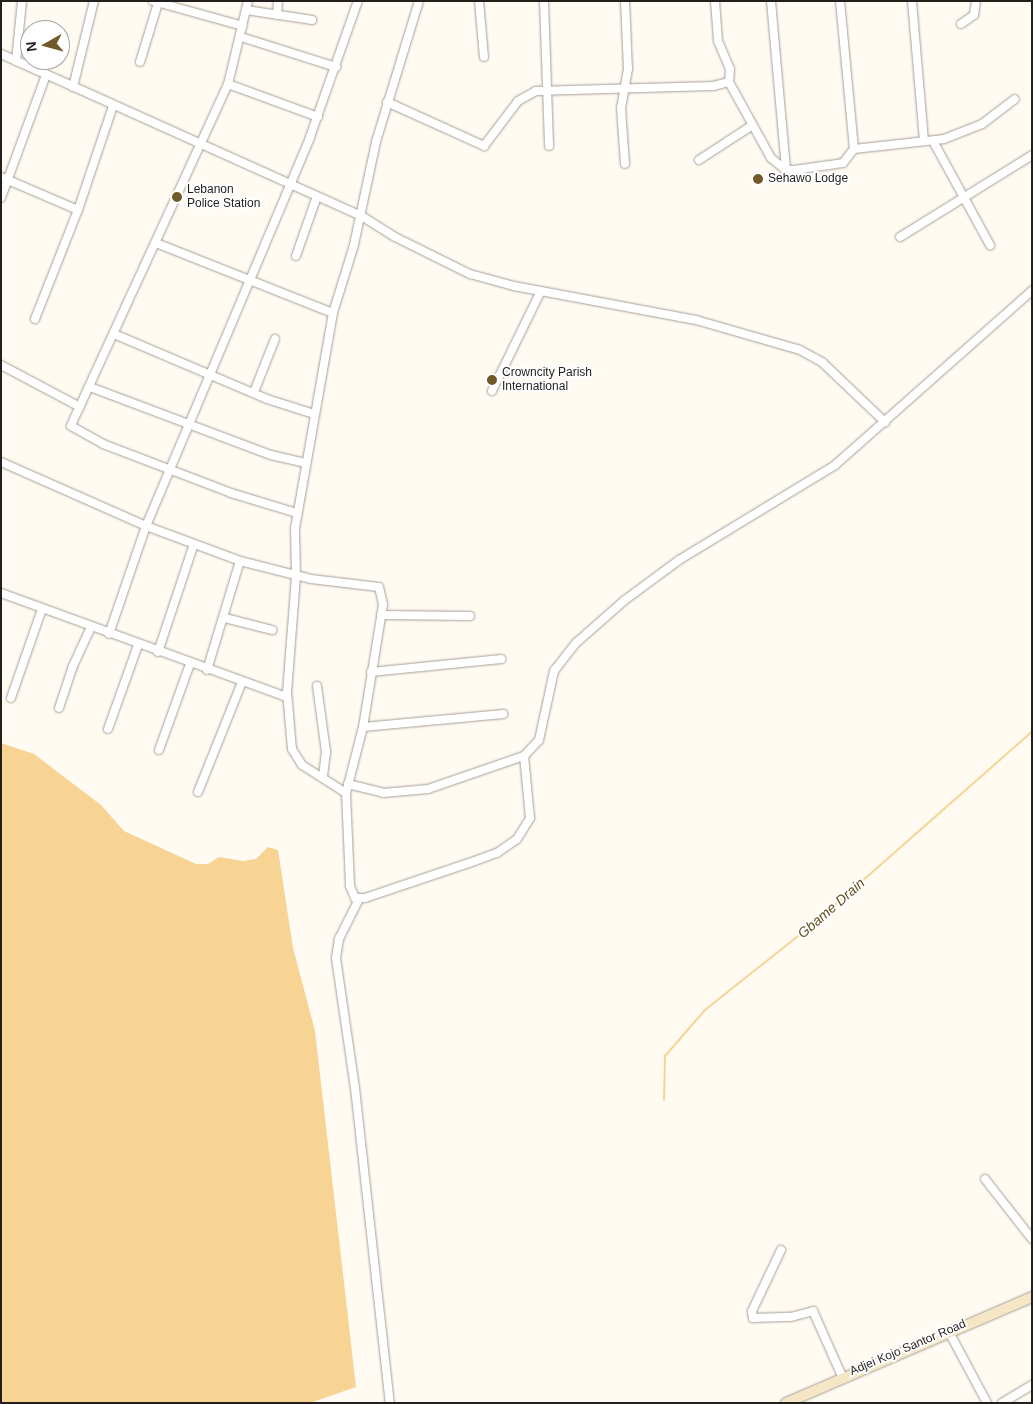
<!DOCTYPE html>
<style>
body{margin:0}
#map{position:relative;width:1033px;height:1404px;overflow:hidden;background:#fffaf2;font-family:Arial,sans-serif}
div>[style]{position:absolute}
.water>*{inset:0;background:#f7d493}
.stream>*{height:2px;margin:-1px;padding:0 1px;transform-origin:1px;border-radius:1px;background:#f7d493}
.roads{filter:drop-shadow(0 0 1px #a59f95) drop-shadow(0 0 1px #a59f95)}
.street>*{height:8px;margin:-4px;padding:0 4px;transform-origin:4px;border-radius:4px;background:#fff}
.secondary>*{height:10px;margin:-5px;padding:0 5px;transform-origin:5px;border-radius:5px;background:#f5e6c6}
.dots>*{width:14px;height:14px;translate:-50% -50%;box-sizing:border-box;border:2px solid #fff;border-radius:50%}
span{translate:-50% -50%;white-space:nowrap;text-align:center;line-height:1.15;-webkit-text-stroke:4px #fff;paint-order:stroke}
.poi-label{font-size:12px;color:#221f1c}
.left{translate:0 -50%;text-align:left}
.street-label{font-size:12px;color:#221f1c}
.water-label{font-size:14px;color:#644c1b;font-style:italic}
.frame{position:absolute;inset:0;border:2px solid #221f1c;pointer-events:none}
.north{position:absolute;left:20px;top:20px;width:50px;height:50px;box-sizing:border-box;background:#fff;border:1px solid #a7a5a4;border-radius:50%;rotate:263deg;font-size:14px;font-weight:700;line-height:20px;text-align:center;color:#221f1c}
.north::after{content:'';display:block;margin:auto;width:18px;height:22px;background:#715929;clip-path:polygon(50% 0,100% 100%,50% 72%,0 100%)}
</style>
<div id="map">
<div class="water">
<i style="clip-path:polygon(1px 743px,34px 754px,101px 805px,124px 831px,196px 864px,208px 864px,219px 857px,243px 861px,256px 859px,268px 847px,278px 850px,293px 948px,315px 1031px,356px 1387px,310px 1403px,1px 1403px)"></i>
</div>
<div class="stream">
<i style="left:664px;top:1100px;width:44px;rotate:-88.7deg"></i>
<i style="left:665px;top:1056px;width:61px;rotate:-49deg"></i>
<i style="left:705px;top:1010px;width:137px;rotate:-38.5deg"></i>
<i style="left:812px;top:925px;width:293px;rotate:-41.3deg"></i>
</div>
<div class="roads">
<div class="street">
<i style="left:153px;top:1px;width:93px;rotate:15.5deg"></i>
<i style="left:248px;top:1px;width:85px;rotate:103.5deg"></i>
<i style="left:228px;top:84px;width:376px;rotate:114.7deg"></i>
<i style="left:71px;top:426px;width:37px;rotate:29deg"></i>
<i style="left:103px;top:444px;width:137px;rotate:20.9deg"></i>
<i style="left:231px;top:493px;width:69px;rotate:16.9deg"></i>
<i style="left:419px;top:1px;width:147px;rotate:107deg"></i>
<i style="left:376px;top:142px;width:105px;rotate:102.1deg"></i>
<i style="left:354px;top:245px;width:71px;rotate:107.2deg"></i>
<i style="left:333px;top:313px;width:218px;rotate:100deg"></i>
<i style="left:295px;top:528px;width:48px;rotate:88.8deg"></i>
<i style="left:296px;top:576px;width:116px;rotate:94.4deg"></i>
<i style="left:287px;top:692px;width:57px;rotate:85deg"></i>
<i style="left:292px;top:749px;width:19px;rotate:58deg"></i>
<i style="left:302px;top:765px;width:52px;rotate:32.5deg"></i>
<i style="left:346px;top:793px;width:93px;rotate:87.5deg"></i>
<i style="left:350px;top:886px;width:13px;rotate:67deg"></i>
<i style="left:355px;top:898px;width:10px"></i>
<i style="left:365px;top:898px;width:110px;rotate:-18.6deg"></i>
<i style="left:469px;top:863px;width:30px;rotate:-20deg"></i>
<i style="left:497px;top:853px;width:24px;rotate:-35deg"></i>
<i style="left:517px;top:839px;width:25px;rotate:-58deg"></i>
<i style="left:530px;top:818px;width:62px;rotate:-95.5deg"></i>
<i style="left:524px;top:756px;width:22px;rotate:-47deg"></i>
<i style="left:539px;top:740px;width:71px;rotate:-77.7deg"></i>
<i style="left:554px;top:671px;width:36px;rotate:-52deg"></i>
<i style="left:576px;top:643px;width:65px;rotate:-41.3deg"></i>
<i style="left:625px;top:600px;width:67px;rotate:-36.5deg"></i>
<i style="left:679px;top:560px;width:183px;rotate:-31.3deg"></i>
<i style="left:835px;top:465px;width:263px;rotate:-41.5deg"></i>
<i style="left:479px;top:1px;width:56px;rotate:84.9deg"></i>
<i style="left:544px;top:1px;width:145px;rotate:88deg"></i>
<i style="left:625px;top:1px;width:68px;rotate:87.5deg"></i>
<i style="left:628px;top:69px;width:40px;rotate:100deg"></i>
<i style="left:621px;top:108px;width:56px;rotate:85.9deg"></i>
<i style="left:715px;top:1px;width:40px;rotate:85.7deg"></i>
<i style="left:718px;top:41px;width:30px;rotate:67deg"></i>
<i style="left:730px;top:69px;width:13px;rotate:94deg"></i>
<i style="left:729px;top:82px;width:87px;rotate:61.1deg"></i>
<i style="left:771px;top:158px;width:19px;rotate:39deg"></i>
<i style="left:786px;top:170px;width:8px"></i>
<i style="left:794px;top:170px;width:49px;rotate:-8.1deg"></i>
<i style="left:843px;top:163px;width:18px;rotate:-52deg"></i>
<i style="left:854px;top:149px;width:149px;rotate:-95.4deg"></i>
<i style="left:771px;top:1px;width:170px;rotate:84.9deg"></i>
<i style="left:912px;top:1px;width:140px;rotate:85.1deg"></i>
<i style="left:246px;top:10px;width:67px;rotate:8.6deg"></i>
<i style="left:277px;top:15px;width:14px;rotate:-86deg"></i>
<i style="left:961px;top:24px;width:16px;rotate:-35deg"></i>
<i style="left:974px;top:15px;width:14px;rotate:-82deg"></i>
<i style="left:241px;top:37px;width:100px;rotate:17.5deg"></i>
<i style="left:1px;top:54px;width:393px;rotate:24.2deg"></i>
<i style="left:360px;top:215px;width:41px;rotate:32.2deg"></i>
<i style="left:395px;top:237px;width:84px;rotate:26.3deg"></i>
<i style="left:470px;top:274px;width:46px;rotate:15.3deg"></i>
<i style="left:514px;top:286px;width:185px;rotate:10.6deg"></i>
<i style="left:696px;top:320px;width:108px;rotate:16.1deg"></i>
<i style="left:800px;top:350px;width:26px;rotate:29deg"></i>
<i style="left:823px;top:363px;width:86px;rotate:43.6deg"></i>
<i style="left:16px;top:61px;width:60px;rotate:-84.3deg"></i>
<i style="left:140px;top:62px;width:62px;rotate:-73deg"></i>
<i style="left:228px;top:84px;width:96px;rotate:20.1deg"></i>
<i style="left:73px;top:87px;width:89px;rotate:-76.3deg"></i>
<i style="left:387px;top:102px;width:107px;rotate:24.4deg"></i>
<i style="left:484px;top:146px;width:56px;rotate:-52.9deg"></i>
<i style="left:518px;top:101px;width:21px;rotate:-29deg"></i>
<i style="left:536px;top:91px;width:177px;rotate:-1.6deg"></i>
<i style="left:713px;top:86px;width:16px;rotate:-14deg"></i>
<i style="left:933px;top:141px;width:119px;rotate:61.3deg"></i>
<i style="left:854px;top:149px;width:91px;rotate:-6.3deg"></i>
<i style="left:944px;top:139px;width:41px;rotate:-21.5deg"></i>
<i style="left:982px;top:124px;width:41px;rotate:-37.1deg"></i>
<i style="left:699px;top:160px;width:62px;rotate:-33.2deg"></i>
<i style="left:1px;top:177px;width:84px;rotate:23.2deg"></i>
<i style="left:1px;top:198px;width:131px;rotate:-69.9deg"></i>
<i style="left:900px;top:237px;width:155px;rotate:-31.8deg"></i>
<i style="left:156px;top:243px;width:190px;rotate:21.6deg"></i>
<i style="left:296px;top:256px;width:60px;rotate:-70.7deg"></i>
<i style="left:35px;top:319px;width:117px;rotate:-68.5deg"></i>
<i style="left:78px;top:210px;width:110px;rotate:-71.4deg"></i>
<i style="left:114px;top:334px;width:166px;rotate:23deg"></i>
<i style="left:267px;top:399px;width:49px;rotate:17.7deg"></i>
<i style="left:1px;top:365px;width:89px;rotate:28deg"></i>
<i style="left:90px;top:387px;width:193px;rotate:20.6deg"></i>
<i style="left:271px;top:455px;width:36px;rotate:13deg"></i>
<i style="left:492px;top:391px;width:111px;rotate:-63.9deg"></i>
<i style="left:254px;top:392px;width:57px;rotate:-68.4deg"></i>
<i style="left:1px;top:462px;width:158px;rotate:23.8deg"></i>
<i style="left:146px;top:526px;width:100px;rotate:20.4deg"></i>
<i style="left:240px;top:561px;width:73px;rotate:14.2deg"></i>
<i style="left:311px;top:579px;width:68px;rotate:6.7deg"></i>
<i style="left:379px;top:587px;width:18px;rotate:77deg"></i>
<i style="left:383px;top:605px;width:124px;rotate:99.3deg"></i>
<i style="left:363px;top:727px;width:68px;rotate:104.4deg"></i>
<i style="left:1px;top:593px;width:304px;rotate:20deg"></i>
<i style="left:381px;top:615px;width:89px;rotate:0.6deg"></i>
<i style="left:225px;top:618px;width:49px;rotate:14.3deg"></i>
<i style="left:109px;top:634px;width:114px;rotate:-71.1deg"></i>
<i style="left:146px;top:526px;width:422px;rotate:-67.1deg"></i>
<i style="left:310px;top:137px;width:144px;rotate:-70.6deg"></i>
<i style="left:158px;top:652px;width:114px;rotate:-71.6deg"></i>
<i style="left:207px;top:670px;width:114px;rotate:-73.2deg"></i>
<i style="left:371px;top:672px;width:131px;rotate:-5.7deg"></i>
<i style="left:317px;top:686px;width:67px;rotate:82.2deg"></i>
<i style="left:326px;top:752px;width:26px;rotate:97deg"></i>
<i style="left:11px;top:698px;width:94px;rotate:-70.8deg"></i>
<i style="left:59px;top:708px;width:44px;rotate:-71.6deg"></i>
<i style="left:73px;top:666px;width:43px;rotate:-65.2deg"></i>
<i style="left:363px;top:727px;width:141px;rotate:-5.3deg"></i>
<i style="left:108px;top:729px;width:89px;rotate:-70.3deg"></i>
<i style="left:159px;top:750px;width:91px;rotate:-70.2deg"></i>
<i style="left:348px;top:784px;width:36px;rotate:14deg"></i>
<i style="left:383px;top:793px;width:45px;rotate:-5.1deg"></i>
<i style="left:428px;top:789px;width:102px;rotate:-19deg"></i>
<i style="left:198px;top:792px;width:118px;rotate:-68.2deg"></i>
<i style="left:359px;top:899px;width:45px;rotate:116.6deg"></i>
<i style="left:339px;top:939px;width:19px;rotate:99deg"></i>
<i style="left:336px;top:958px;width:131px;rotate:81.7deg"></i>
<i style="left:355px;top:1088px;width:317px;rotate:83.7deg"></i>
<i style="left:985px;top:1179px;width:76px;rotate:51.9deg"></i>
<i style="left:781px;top:1250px;width:68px;rotate:115.4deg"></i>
<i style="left:752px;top:1311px;width:7px;rotate:82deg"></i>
<i style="left:753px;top:1318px;width:38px;rotate:-2deg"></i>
<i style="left:791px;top:1317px;width:23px;rotate:-15deg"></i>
<i style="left:813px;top:1311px;width:71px;rotate:66deg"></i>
<i style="left:949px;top:1332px;width:81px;rotate:61.8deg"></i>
<i style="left:1002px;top:1403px;width:35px;rotate:-31deg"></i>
</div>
<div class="secondary">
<i style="left:786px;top:1403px;width:268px;rotate:-23.3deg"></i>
</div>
</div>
<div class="dots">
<i style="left:758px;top:179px;background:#715929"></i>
<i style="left:177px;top:197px;background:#715929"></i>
<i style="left:492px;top:380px;background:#715929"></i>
</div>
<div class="poi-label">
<span class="left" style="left:768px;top:179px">Sehawo Lodge</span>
<span class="left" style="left:187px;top:197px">Lebanon<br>Police Station</span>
<span class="left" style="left:502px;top:380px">Crowncity Parish<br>International</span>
</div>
<div class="street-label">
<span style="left:908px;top:1348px;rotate:-23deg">Adjei Kojo Santor Road</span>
</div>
<div class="water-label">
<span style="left:831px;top:908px;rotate:-41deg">Gbame Drain</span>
</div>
<div class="frame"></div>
<div class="north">N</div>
</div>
